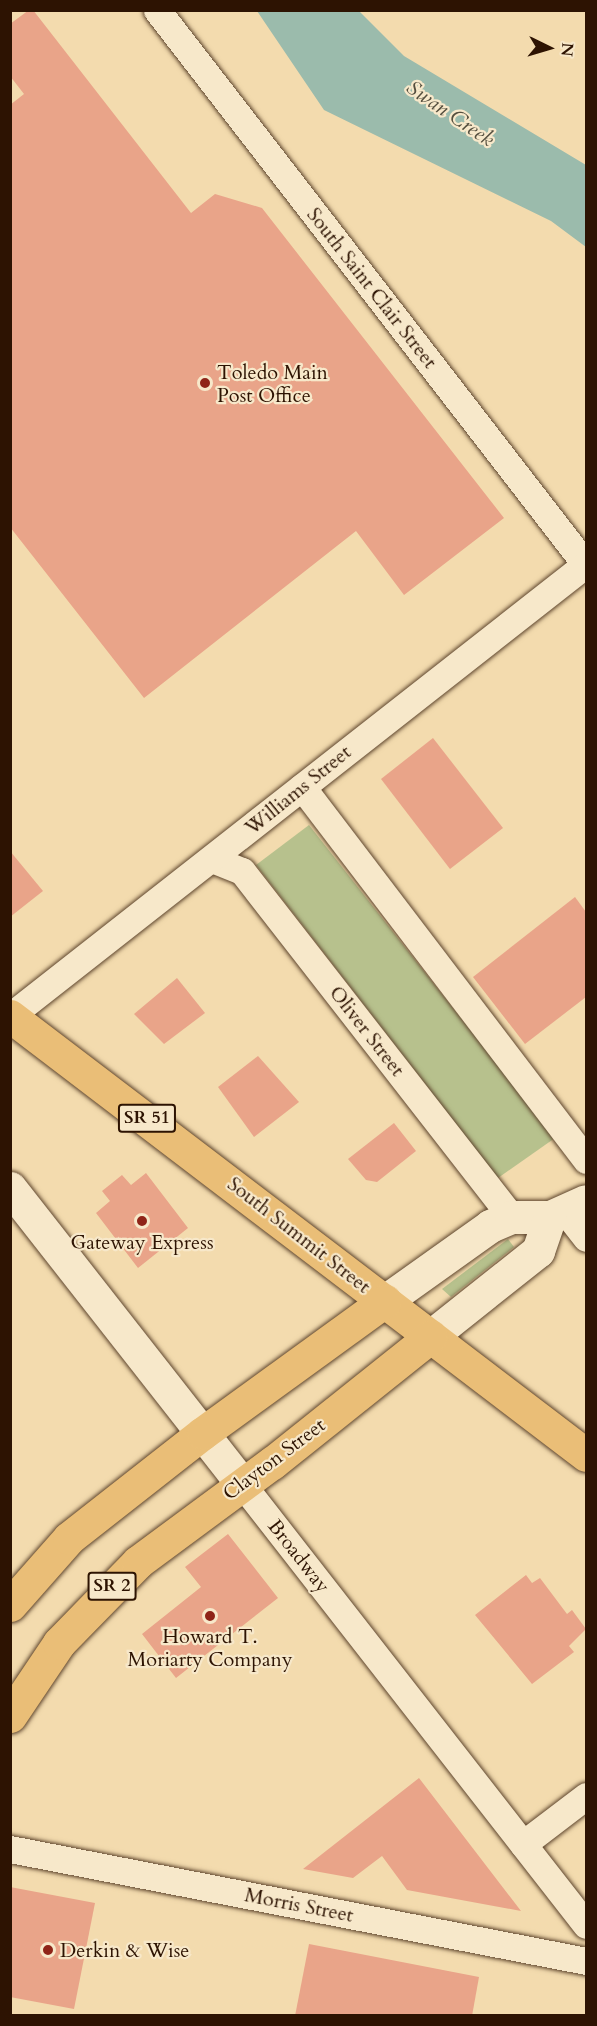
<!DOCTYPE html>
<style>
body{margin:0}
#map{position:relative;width:597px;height:2026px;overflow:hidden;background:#f3dbae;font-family:Cardo,serif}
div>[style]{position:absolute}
.green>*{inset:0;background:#b7c18d}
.water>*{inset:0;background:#9bbbac}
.building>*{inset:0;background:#e9a489}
.roads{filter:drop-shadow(0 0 2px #5e452d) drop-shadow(0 0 2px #5e452d)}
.minor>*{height:27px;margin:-13.5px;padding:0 13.5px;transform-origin:13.5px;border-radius:13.5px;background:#f7e8ca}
.tertiary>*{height:33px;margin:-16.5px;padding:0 16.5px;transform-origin:16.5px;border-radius:16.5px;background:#f7e8ca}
.primary>*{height:33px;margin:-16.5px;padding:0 16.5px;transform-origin:16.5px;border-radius:16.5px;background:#eabe77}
.dots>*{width:16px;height:16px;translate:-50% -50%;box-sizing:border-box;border:3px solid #f7e8ca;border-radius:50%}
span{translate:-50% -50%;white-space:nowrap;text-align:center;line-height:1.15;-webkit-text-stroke:4.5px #f7e8ca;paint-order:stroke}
.shield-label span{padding:2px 4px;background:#f7e8ca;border:2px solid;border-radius:4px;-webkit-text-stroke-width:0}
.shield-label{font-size:18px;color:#2d1302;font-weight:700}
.street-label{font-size:20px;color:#2d1302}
.poi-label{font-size:20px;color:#2d1302}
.left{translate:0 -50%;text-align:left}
.water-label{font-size:21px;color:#544e3e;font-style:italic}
.frame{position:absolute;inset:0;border:12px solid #2d1302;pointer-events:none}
.north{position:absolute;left:519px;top:18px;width:60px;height:60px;-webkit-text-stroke:4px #f7e8ca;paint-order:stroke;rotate:95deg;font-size:16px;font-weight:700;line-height:24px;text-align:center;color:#2d1302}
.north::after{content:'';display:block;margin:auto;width:21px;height:27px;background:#2d1302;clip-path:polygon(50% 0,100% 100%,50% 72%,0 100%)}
</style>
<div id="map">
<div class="green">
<i style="clip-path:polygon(309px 825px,555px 1138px,498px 1178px,256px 865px)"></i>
<i style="clip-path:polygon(508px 1239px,514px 1247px,451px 1297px,442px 1289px)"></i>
</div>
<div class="water">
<i style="clip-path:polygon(257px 11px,359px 11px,404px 56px,586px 165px,586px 247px,551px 221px,324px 110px)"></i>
</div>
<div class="building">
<i style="clip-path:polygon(29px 10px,33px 10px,191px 213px,215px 194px,262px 208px,504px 518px,404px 595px,356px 531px,144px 698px,10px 527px,10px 105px,24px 94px,10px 76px,10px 24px)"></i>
<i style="clip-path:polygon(433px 738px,503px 828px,450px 869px,381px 779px)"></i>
<i style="clip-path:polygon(10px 851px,43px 891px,10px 917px)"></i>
<i style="clip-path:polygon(575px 897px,586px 912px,586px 997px,525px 1044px,473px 977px)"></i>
<i style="clip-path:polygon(177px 978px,205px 1013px,164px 1044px,134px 1014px)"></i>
<i style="clip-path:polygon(258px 1056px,299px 1102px,254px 1137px,218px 1087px)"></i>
<i style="clip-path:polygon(394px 1123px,416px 1151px,377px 1182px,366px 1180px,348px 1159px)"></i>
<i style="clip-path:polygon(146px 1173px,188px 1228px,138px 1268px,96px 1213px,110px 1201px,102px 1191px,122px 1175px,131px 1185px)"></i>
<i style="clip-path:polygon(228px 1534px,278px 1598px,176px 1678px,142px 1634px,201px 1587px,185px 1567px)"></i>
<i style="clip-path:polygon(526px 1575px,532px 1583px,540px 1578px,567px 1614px,572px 1610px,586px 1629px,569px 1646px,574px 1652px,532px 1684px,475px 1615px)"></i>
<i style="clip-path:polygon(419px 1778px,521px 1911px,407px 1890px,382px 1856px,353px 1878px,303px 1869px)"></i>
<i style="clip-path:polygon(10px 1887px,95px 1903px,74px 2009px,10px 1997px)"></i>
<i style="clip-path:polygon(309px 1944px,479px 1977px,472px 2016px,295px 2016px)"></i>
</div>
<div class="roads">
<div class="minor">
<i style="left:157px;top:10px;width:701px;rotate:52.3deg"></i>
<i style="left:302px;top:787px;width:469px;rotate:52.7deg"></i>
<i style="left:212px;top:859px;width:32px;rotate:22deg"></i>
<i style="left:242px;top:871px;width:438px;rotate:52.1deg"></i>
<i style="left:10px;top:1016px;width:732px;rotate:-38.12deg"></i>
<i style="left:565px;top:1211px;width:34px;rotate:52deg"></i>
<i style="left:242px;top:1484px;width:559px;rotate:52.04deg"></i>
<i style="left:523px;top:1844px;width:79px;rotate:-37.3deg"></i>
<i style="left:10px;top:1849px;width:587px;rotate:11deg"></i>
</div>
<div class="tertiary">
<i style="left:10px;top:1188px;width:376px;rotate:51.9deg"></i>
<i style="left:385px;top:1301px;width:129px;rotate:-35.5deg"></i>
<i style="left:490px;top:1226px;width:23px;rotate:-23deg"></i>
<i style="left:511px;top:1217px;width:39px"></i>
<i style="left:550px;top:1217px;width:39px;rotate:-24deg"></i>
<i style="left:431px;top:1336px;width:137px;rotate:-38.5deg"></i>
<i style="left:538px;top:1251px;width:36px;rotate:-71deg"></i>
</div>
<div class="primary">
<i style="left:10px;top:1016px;width:724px;rotate:37.31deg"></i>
<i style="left:10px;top:1605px;width:89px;rotate:-48.6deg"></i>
<i style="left:69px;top:1538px;width:170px;rotate:-38.1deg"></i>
<i style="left:203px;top:1433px;width:225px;rotate:-36deg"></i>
<i style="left:10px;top:1716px;width:88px;rotate:-56.1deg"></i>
<i style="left:59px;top:1643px;width:113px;rotate:-45.7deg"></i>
<i style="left:138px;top:1562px;width:167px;rotate:-36.5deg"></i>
<i style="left:272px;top:1463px;width:203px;rotate:-38.6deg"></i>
</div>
</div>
<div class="dots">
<i style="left:205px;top:383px;background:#8f2418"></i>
<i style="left:142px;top:1221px;background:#8f2418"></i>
<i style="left:210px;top:1616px;background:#8f2418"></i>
<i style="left:48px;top:1950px;background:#8f2418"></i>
</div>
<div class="shield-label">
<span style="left:147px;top:1118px">SR 51</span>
<span style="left:112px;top:1586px">SR 2</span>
</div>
<div class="street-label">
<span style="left:372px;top:288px;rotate:52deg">South Saint Clair Street</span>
<span style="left:298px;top:790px;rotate:-39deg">Williams Street</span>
<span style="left:367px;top:1031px;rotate:52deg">Oliver Street</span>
<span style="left:299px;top:1235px;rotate:38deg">South Summit Street</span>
<span style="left:274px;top:1459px;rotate:-37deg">Clayton Street</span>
<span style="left:299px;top:1556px;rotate:52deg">Broadway</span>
<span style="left:299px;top:1905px;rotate:11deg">Morris Street</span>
</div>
<div class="poi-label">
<span class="left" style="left:217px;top:384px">Toledo Main<br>Post Office</span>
<span style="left:142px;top:1242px">Gateway Express</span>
<span style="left:210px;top:1648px">Howard T.<br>Moriarty Company</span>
<span class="left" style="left:60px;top:1950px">Derkin &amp; Wise</span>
</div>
<div class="water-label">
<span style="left:450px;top:114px;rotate:34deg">Swan Creek</span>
</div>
<div class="frame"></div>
<div class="north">N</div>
</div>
